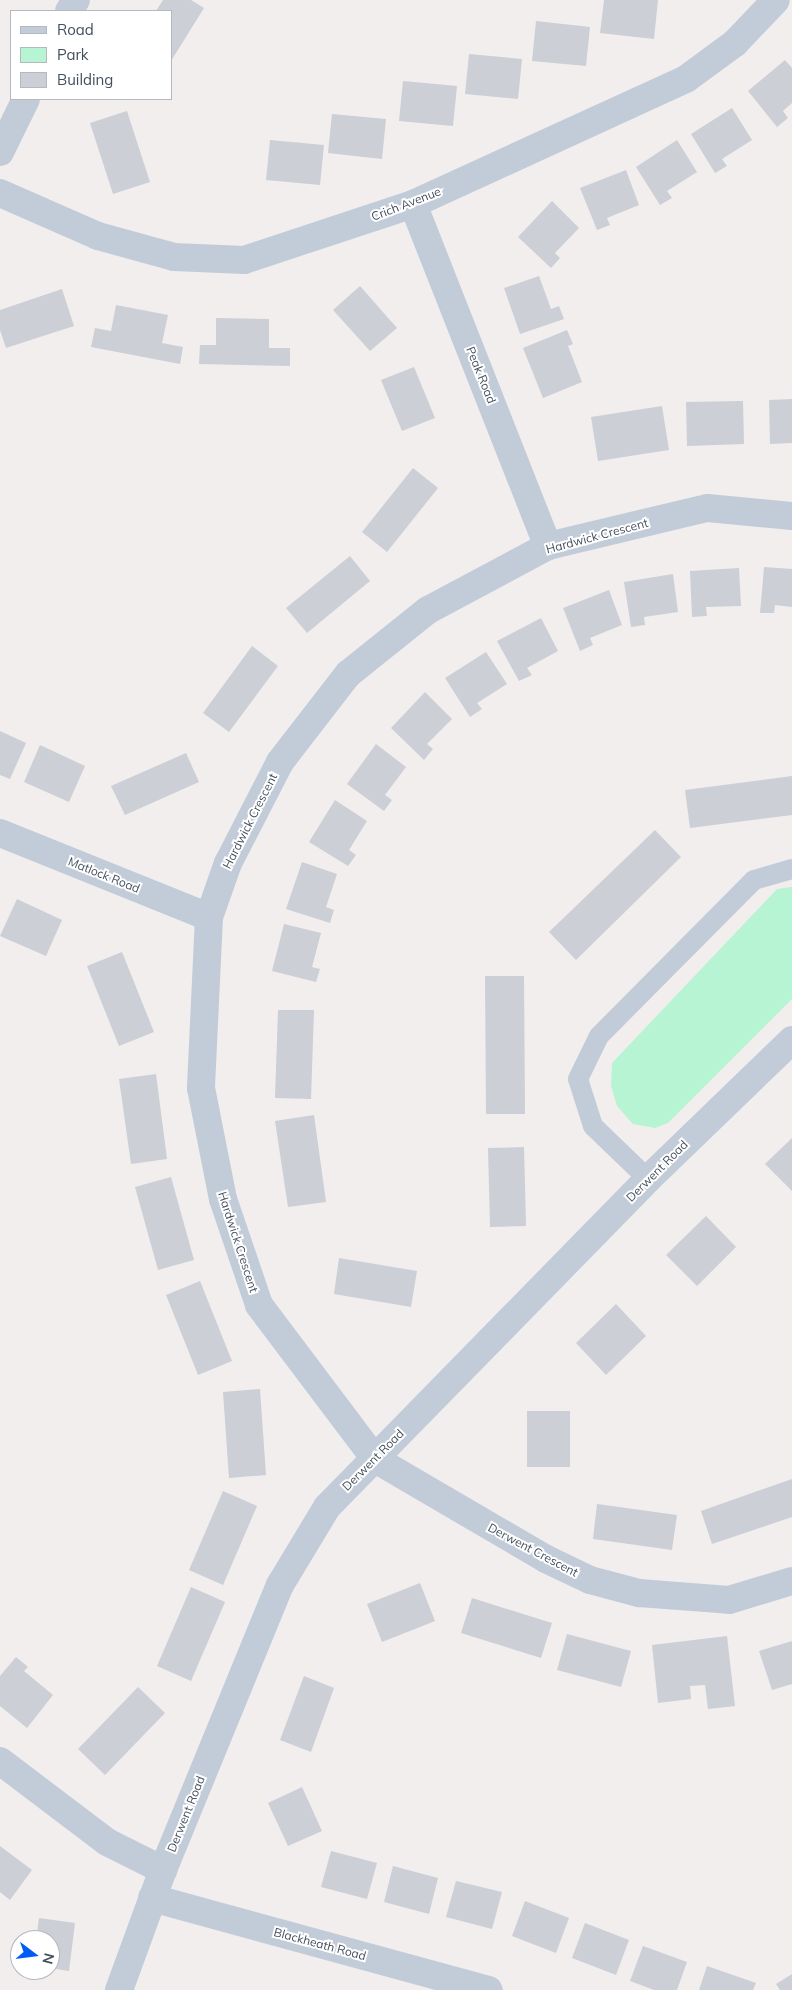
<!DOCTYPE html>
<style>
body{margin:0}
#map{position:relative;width:792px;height:1990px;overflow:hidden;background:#f1eeed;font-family:Mulish,sans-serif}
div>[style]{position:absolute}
.green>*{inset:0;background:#b6f4d3}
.building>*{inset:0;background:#cccfd6}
.service>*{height:20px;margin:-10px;padding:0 10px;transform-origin:10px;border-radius:10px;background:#c2ccd8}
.minor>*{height:28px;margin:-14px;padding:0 14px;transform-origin:14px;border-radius:14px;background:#c2ccd8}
span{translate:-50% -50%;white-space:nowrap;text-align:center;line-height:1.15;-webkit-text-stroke:4px #fff;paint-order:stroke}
.street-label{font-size:12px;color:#444f5e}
.legend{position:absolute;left:10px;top:10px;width:162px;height:90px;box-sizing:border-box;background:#fff;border:1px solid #b4b9bf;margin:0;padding:6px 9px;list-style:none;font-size:15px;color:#444f5e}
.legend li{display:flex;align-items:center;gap:10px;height:25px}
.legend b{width:25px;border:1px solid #b4b9bf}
.north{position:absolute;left:10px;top:1930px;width:50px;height:50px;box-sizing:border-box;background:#fff;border:1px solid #b4b9bf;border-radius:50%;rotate:105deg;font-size:14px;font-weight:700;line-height:20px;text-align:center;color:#444f5e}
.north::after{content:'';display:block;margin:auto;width:18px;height:22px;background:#035bf6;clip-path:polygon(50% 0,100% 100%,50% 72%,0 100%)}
</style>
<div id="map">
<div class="green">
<i style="clip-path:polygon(792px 887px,792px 999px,668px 1123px,655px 1128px,633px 1124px,617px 1106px,611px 1086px,612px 1063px,777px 889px)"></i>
</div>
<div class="building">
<i style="clip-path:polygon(163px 0,191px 0,204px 8px,171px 61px,171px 11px,156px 11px)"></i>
<i style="clip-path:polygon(604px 0,658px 0,654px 39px,600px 33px)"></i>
<i style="clip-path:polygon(536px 21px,590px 27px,586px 66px,532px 61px)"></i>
<i style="clip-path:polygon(469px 54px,522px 59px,518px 99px,465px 94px)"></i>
<i style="clip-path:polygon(785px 60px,792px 68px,792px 103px,783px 111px,788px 118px,777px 127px,748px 91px)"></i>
<i style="clip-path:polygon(403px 81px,457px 86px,453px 126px,399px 121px)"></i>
<i style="clip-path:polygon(732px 108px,752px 140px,722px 159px,727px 166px,715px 173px,691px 134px)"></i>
<i style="clip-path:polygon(127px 111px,150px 182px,113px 194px,90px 123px)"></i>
<i style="clip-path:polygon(332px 114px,386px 119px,382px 159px,328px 153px)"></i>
<i style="clip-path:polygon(270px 140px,324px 145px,320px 185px,266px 180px)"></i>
<i style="clip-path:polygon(677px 140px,697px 172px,667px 191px,672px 198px,660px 205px,636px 167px)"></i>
<i style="clip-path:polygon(626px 170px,639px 205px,607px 218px,610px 225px,597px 230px,580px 188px)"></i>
<i style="clip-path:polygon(552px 201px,579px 228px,555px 253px,560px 258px,551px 268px,518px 237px)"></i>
<i style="clip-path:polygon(539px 276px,551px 309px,559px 306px,564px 319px,520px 334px,504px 288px)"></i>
<i style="clip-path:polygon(360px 286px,397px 328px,370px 351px,333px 310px)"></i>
<i style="clip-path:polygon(62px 289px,74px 326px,6px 348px,0 330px,0 310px)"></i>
<i style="clip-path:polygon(116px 305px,168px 315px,162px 343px,183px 347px,180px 364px,91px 347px,95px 328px,111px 331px)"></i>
<i style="clip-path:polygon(216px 318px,269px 319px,269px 348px,290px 348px,290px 366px,199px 364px,200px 345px,216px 345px)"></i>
<i style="clip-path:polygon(567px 330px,573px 344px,568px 346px,582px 382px,543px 398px,523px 348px)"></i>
<i style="clip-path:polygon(414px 367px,435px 418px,402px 431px,381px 380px)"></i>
<i style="clip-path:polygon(792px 399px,792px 443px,770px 444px,769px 400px)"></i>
<i style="clip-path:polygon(743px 401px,744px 444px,687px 446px,686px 402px)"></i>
<i style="clip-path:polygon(662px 406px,669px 450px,598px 461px,591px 417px)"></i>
<i style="clip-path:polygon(413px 468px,438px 488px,387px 552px,362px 532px)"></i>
<i style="clip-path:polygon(350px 556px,370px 581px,307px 633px,286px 608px)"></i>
<i style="clip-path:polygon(764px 567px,792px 569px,792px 607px,775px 605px,774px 613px,760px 613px)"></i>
<i style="clip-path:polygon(739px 568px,741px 606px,706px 607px,707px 616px,692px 617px,690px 571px)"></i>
<i style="clip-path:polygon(673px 574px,678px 612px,644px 617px,645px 625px,631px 627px,624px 582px)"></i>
<i style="clip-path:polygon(609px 590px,622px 625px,590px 638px,593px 645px,580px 651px,563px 608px)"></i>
<i style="clip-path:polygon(541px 618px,558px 651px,527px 668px,532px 675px,519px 681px,497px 641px)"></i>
<i style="clip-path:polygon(252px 646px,278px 666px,229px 732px,203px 713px)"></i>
<i style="clip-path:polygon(486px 652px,507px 684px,477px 703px,482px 709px,470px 717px,445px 678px)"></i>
<i style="clip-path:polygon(425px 692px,452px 719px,427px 744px,433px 749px,424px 760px,391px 728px)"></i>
<i style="clip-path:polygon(0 731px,26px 743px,10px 779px,0 775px)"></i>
<i style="clip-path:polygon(376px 744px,406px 767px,385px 795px,392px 800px,384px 811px,347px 784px)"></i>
<i style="clip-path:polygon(40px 745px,85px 766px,69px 802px,24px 782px)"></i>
<i style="clip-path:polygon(186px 753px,199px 782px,125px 815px,111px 786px)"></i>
<i style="clip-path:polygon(792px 776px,792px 815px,690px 828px,685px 790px)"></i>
<i style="clip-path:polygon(335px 800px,367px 821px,349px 850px,356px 855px,348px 866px,309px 842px)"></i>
<i style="clip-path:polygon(655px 830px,681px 857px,576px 960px,549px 932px)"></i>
<i style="clip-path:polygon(302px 862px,337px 874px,326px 907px,334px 910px,330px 923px,286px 909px)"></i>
<i style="clip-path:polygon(17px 899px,62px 920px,46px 956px,0 936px)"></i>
<i style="clip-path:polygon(284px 924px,321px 933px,312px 967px,320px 969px,316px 982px,272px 971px)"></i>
<i style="clip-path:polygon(122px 952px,154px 1032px,119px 1046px,87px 966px)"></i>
<i style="clip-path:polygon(485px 976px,524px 976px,525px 1114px,486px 1114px)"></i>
<i style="clip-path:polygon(278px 1010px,314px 1010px,311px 1099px,275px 1098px)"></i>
<i style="clip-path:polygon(156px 1074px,167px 1159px,131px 1164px,119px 1079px)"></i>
<i style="clip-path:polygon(314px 1115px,326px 1202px,288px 1207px,275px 1121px)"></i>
<i style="clip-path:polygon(792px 1138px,792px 1191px,765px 1164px)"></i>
<i style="clip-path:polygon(524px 1147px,526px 1226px,490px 1227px,488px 1148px)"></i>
<i style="clip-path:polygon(171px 1177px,194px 1260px,158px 1270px,135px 1187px)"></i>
<i style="clip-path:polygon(706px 1216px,736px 1247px,697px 1286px,666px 1255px)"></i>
<i style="clip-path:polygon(339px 1258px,417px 1271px,411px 1307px,334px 1294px)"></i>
<i style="clip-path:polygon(200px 1281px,232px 1361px,198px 1375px,166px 1295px)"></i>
<i style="clip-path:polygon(616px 1304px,646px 1336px,606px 1375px,576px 1343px)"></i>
<i style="clip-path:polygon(260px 1389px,266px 1475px,229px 1478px,223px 1392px)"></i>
<i style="clip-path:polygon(527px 1411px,570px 1411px,570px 1467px,527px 1467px)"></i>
<i style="clip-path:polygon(792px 1479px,792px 1517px,712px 1544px,701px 1511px)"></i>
<i style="clip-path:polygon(223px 1491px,257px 1506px,223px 1585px,189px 1570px)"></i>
<i style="clip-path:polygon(597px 1504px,677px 1515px,672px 1550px,593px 1539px)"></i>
<i style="clip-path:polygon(420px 1583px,435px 1621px,382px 1642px,367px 1604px)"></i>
<i style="clip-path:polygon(191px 1587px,225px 1602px,191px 1681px,157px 1666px)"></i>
<i style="clip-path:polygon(472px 1598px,552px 1623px,541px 1658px,461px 1633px)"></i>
<i style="clip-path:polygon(567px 1634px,631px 1651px,621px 1687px,557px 1670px)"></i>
<i style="clip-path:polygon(727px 1636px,735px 1706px,708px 1709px,705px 1685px,690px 1686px,691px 1699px,658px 1703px,652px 1645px)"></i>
<i style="clip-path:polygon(792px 1641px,792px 1684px,772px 1690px,759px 1651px)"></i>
<i style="clip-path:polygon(16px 1657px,28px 1667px,24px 1671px,53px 1695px,27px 1728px,0 1706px,0 1676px)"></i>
<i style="clip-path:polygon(304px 1676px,334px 1688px,311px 1752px,280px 1740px)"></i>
<i style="clip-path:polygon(138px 1687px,165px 1713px,105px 1775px,78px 1749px)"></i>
<i style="clip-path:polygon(302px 1787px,322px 1831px,288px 1846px,268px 1803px)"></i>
<i style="clip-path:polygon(0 1846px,32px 1870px,10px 1900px,0 1892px)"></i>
<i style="clip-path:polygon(331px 1851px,377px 1863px,367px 1899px,321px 1887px)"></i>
<i style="clip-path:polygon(393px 1866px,438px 1878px,429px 1914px,384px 1902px)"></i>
<i style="clip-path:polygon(456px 1881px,502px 1892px,492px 1929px,446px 1917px)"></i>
<i style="clip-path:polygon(525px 1901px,569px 1918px,556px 1953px,512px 1936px)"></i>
<i style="clip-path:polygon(39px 1918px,75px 1923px,69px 1971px,50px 1968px,50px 1940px,36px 1940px)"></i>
<i style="clip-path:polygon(585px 1923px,629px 1940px,616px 1975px,572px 1958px)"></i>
<i style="clip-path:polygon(643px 1946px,687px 1962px,677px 1990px,654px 1990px,630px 1981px)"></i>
<i style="clip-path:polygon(707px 1966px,756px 1983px,753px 1990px,699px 1990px)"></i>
<i style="clip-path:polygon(792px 1974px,792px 1990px,780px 1990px,776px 1984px)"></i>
</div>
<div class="service">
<i style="left:648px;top:1179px;width:76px;rotate:-136.1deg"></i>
<i style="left:593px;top:1126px;width:49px;rotate:-107.7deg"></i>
<i style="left:578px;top:1079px;width:48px;rotate:-64deg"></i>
<i style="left:599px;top:1036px;width:220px;rotate:-45.2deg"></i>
<i style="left:754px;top:880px;width:40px;rotate:-16deg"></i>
</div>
<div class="minor">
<i style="left:69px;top:11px;width:13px;rotate:-58deg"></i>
<i style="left:0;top:152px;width:59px;rotate:-63.9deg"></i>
<i style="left:0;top:193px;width:107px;rotate:23.7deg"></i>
<i style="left:98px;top:236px;width:79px;rotate:15.4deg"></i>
<i style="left:174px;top:257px;width:70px;rotate:2.5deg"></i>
<i style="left:244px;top:260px;width:178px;rotate:-18.3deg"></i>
<i style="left:413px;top:204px;width:300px;rotate:-24.6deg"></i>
<i style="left:686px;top:79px;width:61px;rotate:-36.3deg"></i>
<i style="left:735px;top:43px;width:59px;rotate:-46.4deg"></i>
<i style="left:413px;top:204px;width:368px;rotate:68.5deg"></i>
<i style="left:792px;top:516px;width:85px;rotate:-174.6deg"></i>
<i style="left:707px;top:508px;width:163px;rotate:166.6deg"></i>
<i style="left:548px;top:546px;width:136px;rotate:151.9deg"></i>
<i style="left:428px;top:610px;width:102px;rotate:141.3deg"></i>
<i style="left:348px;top:674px;width:111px;rotate:127.7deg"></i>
<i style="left:280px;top:762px;width:114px;rotate:117.2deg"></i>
<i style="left:228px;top:863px;width:57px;rotate:109.4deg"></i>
<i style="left:209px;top:917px;width:171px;rotate:92.7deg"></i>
<i style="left:201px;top:1088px;width:113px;rotate:78.8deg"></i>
<i style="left:223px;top:1199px;width:112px;rotate:71.2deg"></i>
<i style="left:259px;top:1305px;width:193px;rotate:53deg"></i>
<i style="left:375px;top:1459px;width:198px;rotate:30.3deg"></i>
<i style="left:546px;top:1559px;width:49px;rotate:25.5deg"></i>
<i style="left:590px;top:1580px;width:51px;rotate:14.9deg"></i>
<i style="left:639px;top:1593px;width:90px;rotate:4.4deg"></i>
<i style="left:729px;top:1600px;width:66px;rotate:-16.8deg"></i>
<i style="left:0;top:833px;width:225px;rotate:21.9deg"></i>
<i style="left:0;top:1761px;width:134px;rotate:37.1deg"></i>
<i style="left:107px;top:1842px;width:63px;rotate:26.6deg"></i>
<i style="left:152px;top:1898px;width:349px;rotate:15.3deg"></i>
<i style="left:119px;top:1990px;width:128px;rotate:-69.9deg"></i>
<i style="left:163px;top:1870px;width:308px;rotate:-67.7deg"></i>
<i style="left:280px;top:1585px;width:91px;rotate:-58.9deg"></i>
<i style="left:327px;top:1507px;width:459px;rotate:-45.6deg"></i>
<i style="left:648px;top:1179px;width:200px;rotate:-44deg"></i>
</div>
<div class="street-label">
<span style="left:406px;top:204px;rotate:-21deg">Crich Avenue</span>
<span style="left:481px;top:375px;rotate:68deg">Peak Road</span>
<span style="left:597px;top:536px;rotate:-15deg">Hardwick Crescent</span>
<span style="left:250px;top:821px;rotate:-63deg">Hardwick Crescent</span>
<span style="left:104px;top:875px;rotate:22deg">Matlock Road</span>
<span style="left:657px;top:1171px;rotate:-45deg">Derwent Road</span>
<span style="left:238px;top:1242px;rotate:72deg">Hardwick Crescent</span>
<span style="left:373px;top:1460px;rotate:-45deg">Derwent Road</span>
<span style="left:533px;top:1550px;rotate:28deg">Derwent Crescent</span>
<span style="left:186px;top:1814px;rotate:-68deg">Derwent Road</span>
<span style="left:320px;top:1944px;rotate:15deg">Blackheath Road</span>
</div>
<ul class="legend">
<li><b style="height:6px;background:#c2ccd8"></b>Road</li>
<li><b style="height:14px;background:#b6f4d3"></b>Park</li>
<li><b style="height:14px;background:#cccfd6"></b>Building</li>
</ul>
<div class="north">N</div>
</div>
